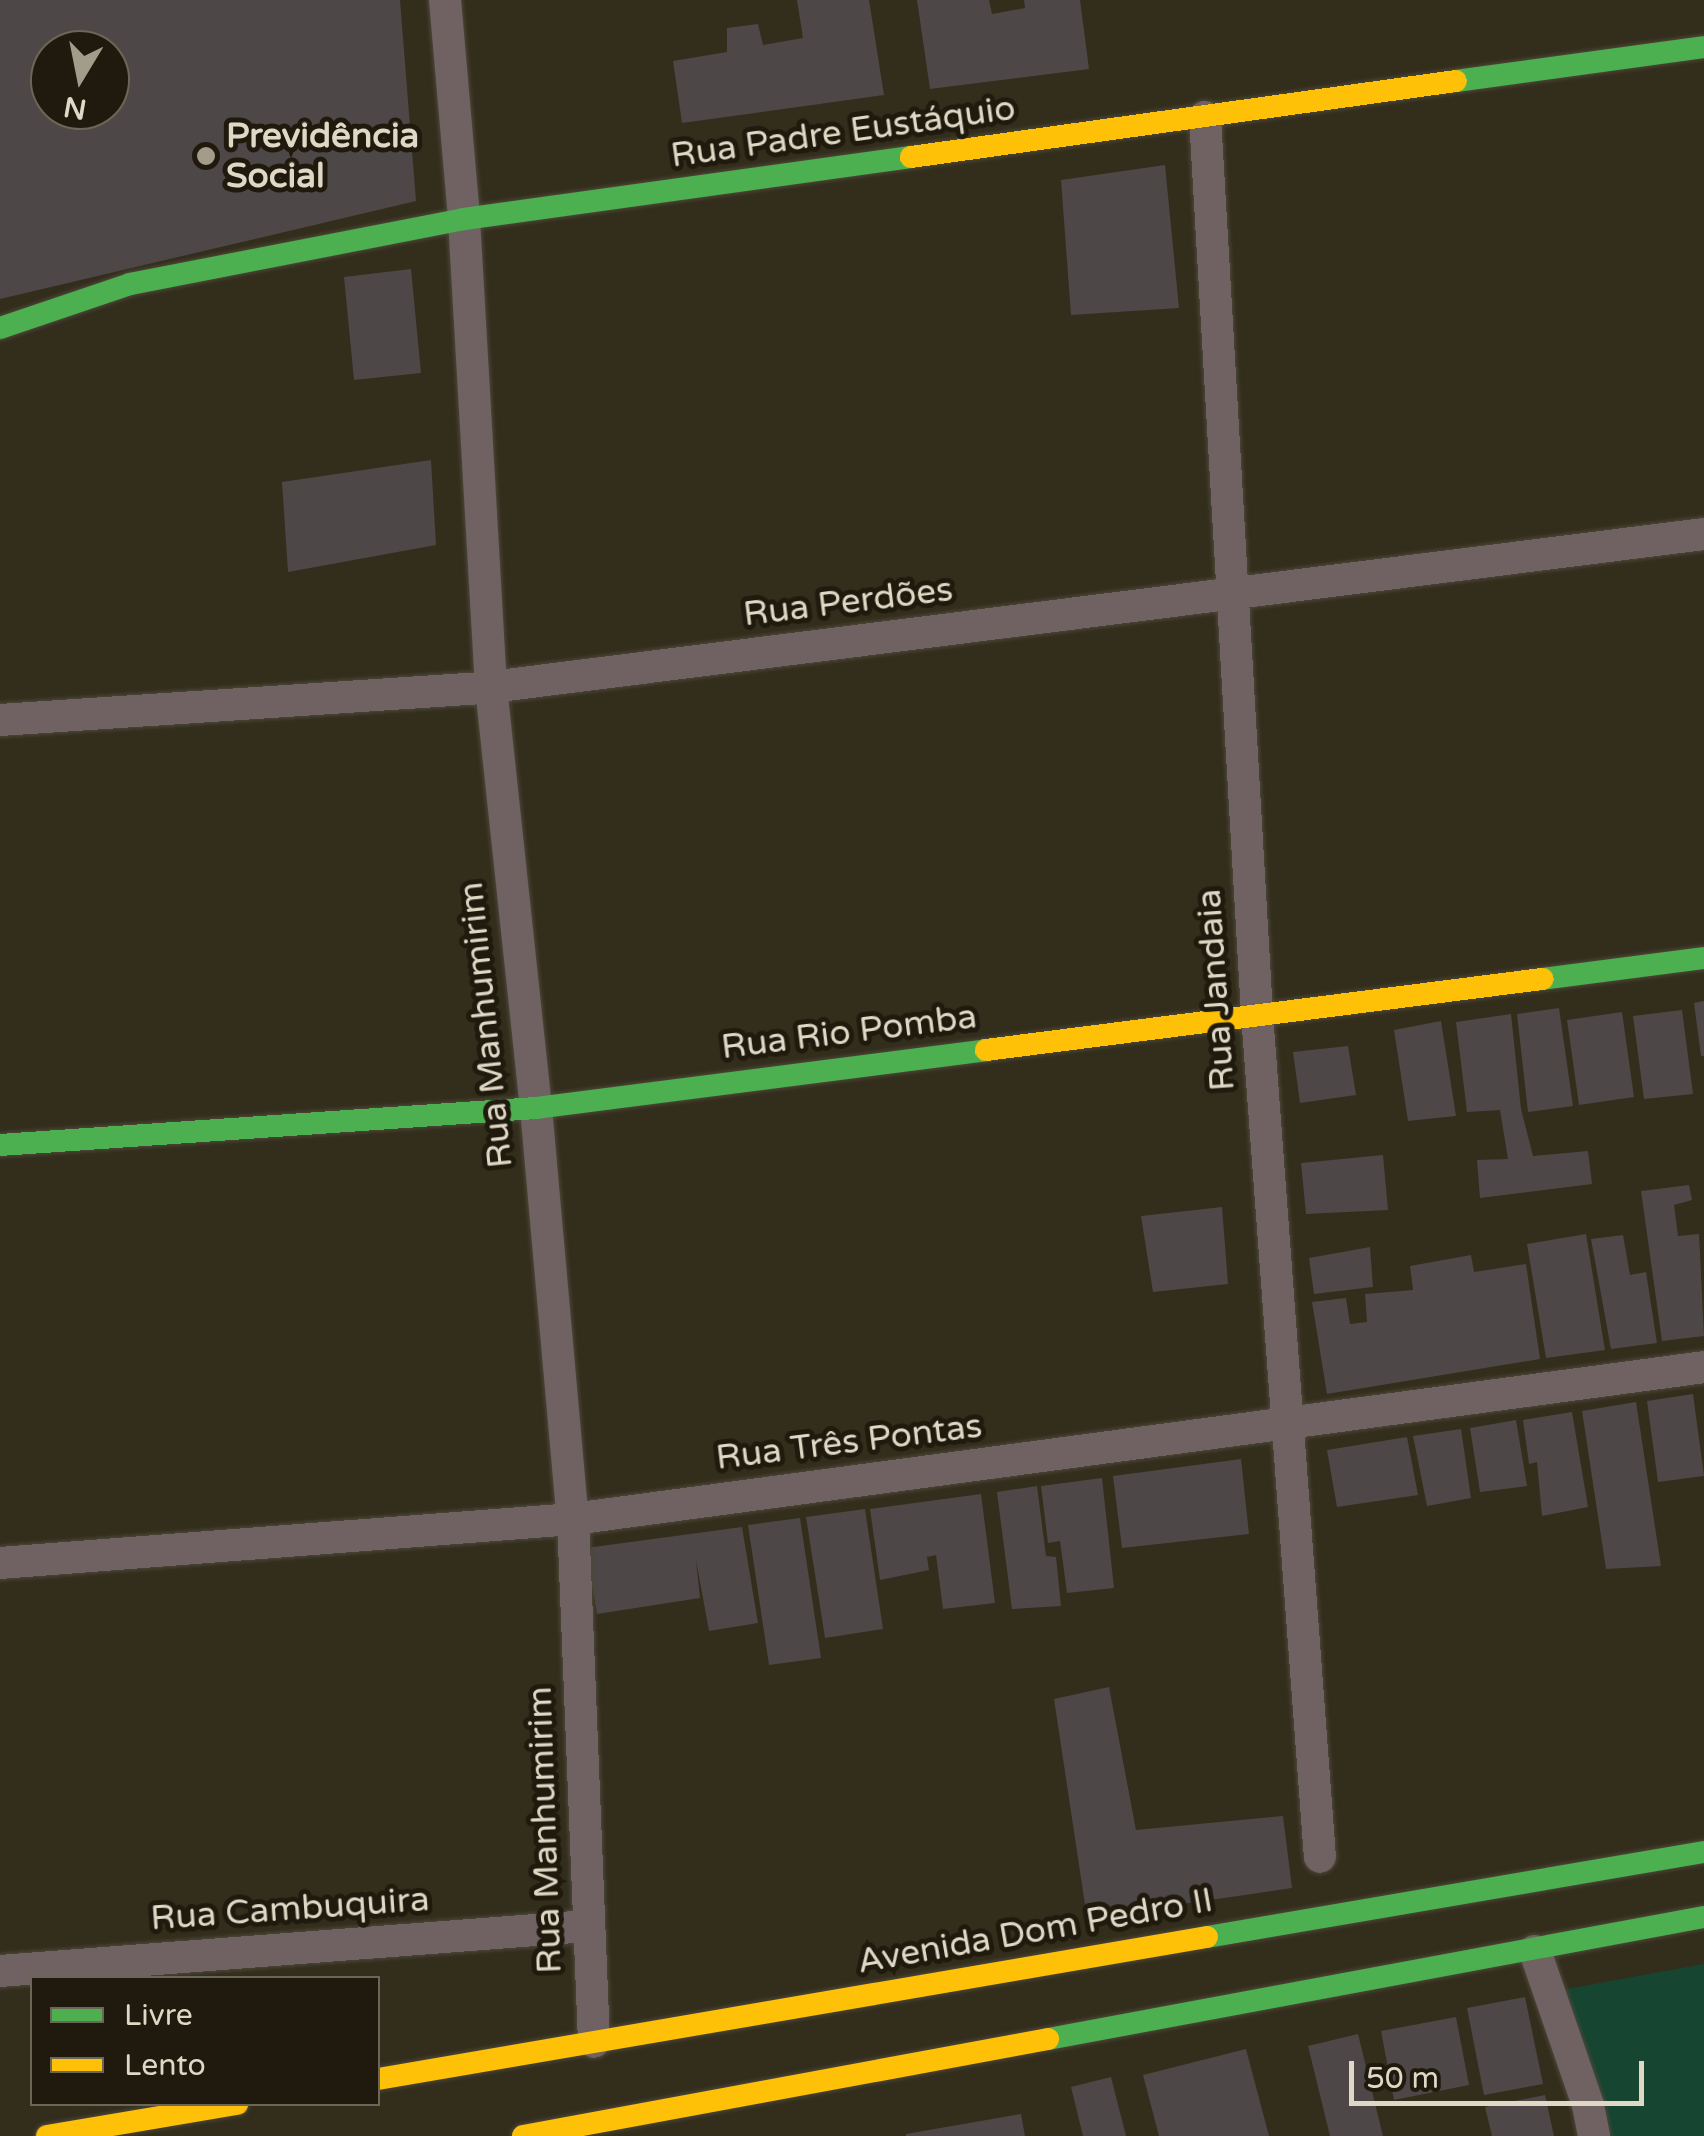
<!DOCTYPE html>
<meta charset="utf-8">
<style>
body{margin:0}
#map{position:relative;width:1704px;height:2136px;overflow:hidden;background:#332d1c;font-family:"Varela Round",sans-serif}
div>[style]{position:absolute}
.green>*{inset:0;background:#164532}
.building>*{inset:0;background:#4d4747}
.roads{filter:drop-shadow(0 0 2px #4d4839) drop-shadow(0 0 2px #4d4839)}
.street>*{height:32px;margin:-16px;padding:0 16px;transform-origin:16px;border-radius:16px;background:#706263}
.fast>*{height:22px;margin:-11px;padding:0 11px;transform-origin:11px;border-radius:11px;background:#4caf50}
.slow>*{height:22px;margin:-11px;padding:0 11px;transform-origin:11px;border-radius:11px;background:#ffc107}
.dots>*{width:28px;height:28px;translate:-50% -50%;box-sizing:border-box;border:5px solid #1f1a0d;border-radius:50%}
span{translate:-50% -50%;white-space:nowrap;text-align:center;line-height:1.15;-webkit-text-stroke:10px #1f1a0d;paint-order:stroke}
.street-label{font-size:35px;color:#dfd8c6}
.poi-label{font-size:35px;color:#dfd8c6;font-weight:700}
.left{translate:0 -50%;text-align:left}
.legend{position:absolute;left:30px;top:1976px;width:350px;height:130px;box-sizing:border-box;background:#1f1a0d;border:2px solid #6c6657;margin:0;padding:12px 18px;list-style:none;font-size:30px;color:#dfd8c6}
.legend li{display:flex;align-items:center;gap:20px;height:50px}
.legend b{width:50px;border:2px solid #6c6657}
.north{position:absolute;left:30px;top:30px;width:100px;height:100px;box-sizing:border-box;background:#1f1a0d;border:2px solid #6c6657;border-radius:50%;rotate:190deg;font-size:28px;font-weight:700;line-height:40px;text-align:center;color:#dfd8c6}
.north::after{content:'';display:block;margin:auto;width:35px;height:45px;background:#a39c8a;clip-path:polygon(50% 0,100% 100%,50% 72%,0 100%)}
.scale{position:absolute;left:1349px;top:2061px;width:295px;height:45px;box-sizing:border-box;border:5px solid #dfd8c6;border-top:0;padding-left:12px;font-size:30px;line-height:35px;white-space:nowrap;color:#dfd8c6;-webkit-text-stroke:8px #1f1a0d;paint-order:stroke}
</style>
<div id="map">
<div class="green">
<i style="clip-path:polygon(1704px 1964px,1704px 2136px,1603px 2136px,1561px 1990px)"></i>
</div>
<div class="building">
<i style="clip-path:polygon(evenodd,0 0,400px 0,416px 201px,0 299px,0 0,50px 50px,110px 50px,110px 110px,50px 110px,50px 50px)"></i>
<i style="clip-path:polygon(797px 0,869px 0,884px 95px,682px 123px,673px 61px,727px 52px,727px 28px,758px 24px,763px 45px,803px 38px)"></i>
<i style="clip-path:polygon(917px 0,989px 0,992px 14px,1025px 8px,1024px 0,1080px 0,1089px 69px,930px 89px)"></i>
<i style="clip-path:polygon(1165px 165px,1179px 308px,1071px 315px,1061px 180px)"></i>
<i style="clip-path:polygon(411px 269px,421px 373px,354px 380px,344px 277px)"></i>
<i style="clip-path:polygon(431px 460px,436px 545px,288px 572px,282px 482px)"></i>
<i style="clip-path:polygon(1704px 1001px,1704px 1056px,1701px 1056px,1694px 1003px)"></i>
<i style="clip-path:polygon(1559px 1008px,1573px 1106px,1528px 1112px,1517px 1014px)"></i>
<i style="clip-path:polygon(1682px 1010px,1693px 1094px,1644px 1099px,1633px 1016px)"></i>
<i style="clip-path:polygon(1622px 1012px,1634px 1097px,1579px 1105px,1567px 1020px)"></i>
<i style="clip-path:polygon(1511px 1014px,1521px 1109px,1533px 1156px,1588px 1151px,1592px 1184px,1480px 1198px,1477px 1160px,1508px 1159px,1500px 1110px,1467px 1112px,1456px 1022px)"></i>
<i style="clip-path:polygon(1441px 1021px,1456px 1116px,1408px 1121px,1394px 1030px)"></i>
<i style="clip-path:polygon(1348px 1046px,1356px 1095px,1300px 1103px,1293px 1052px)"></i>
<i style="clip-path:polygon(1383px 1155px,1388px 1210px,1306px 1214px,1301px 1163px)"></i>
<i style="clip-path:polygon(1689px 1185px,1692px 1200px,1674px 1205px,1678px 1236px,1699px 1234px,1704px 1336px,1662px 1341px,1641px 1191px)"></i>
<i style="clip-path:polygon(1222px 1207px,1228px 1284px,1153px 1292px,1141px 1216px)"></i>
<i style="clip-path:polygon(1586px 1234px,1605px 1350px,1546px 1358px,1527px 1244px)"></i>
<i style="clip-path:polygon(1623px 1235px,1630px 1275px,1646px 1272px,1657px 1343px,1611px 1349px,1591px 1239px)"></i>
<i style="clip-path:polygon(1370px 1247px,1373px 1287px,1314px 1294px,1309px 1258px)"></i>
<i style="clip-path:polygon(1471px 1255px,1474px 1272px,1526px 1264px,1540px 1359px,1327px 1394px,1312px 1302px,1346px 1298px,1350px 1324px,1367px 1322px,1365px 1294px,1413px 1290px,1410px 1266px)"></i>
<i style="clip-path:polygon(1693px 1394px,1704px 1476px,1658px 1482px,1647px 1401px)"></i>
<i style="clip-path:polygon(1636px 1402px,1661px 1566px,1606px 1569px,1582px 1411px)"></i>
<i style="clip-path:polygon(1572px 1412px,1588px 1507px,1542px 1516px,1537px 1462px,1529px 1464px,1523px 1420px)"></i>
<i style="clip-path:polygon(1516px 1420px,1527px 1486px,1480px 1492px,1470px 1428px)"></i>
<i style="clip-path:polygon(1461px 1429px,1471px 1498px,1427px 1506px,1413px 1436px)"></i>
<i style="clip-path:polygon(1407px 1437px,1418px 1495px,1337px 1507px,1327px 1450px)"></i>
<i style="clip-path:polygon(1241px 1459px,1249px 1534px,1122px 1548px,1113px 1476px)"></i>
<i style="clip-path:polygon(1102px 1478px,1114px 1588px,1067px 1593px,1060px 1541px,1048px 1543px,1041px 1486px)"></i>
<i style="clip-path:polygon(1037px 1486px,1046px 1556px,1056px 1557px,1061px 1606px,1012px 1609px,997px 1492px)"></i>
<i style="clip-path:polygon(981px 1494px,995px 1603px,943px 1609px,936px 1555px,927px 1557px,929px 1570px,880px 1580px,870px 1509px)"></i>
<i style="clip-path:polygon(865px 1509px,883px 1629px,825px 1638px,806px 1517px)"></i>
<i style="clip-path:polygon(800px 1518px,821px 1658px,769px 1665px,748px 1525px)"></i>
<i style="clip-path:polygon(742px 1527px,758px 1623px,709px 1631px,696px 1560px,700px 1598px,597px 1614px,586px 1548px)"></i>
<i style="clip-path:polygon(1109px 1687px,1136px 1830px,1283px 1816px,1292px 1888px,1087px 1918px,1054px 1699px)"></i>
<i style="clip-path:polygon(1525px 1997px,1543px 2084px,1484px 2095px,1467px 2008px)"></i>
<i style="clip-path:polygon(1456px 2017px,1469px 2085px,1394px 2100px,1381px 2031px)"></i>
<i style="clip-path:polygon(1358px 2034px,1383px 2136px,1330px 2136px,1308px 2046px)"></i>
<i style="clip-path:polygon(1246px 2049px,1269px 2136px,1159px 2136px,1143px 2075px)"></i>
<i style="clip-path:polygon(1111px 2077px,1126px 2136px,1083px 2136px,1071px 2087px)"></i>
<i style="clip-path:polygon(1545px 2095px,1554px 2136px,1492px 2136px,1485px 2107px)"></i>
<i style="clip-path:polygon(1021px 2114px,1025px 2136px,906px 2136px,906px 2134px)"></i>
</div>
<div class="roads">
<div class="street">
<i style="left:445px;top:0;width:220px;rotate:85deg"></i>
<i style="left:464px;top:219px;width:469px;rotate:86.7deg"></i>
<i style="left:491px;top:687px;width:423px;rotate:83.9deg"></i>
<i style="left:536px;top:1108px;width:413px;rotate:84.9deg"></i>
<i style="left:573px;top:1519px;width:523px;rotate:87.7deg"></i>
<i style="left:1205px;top:117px;width:899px;rotate:86.68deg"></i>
<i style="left:1257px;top:1014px;width:845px;rotate:85.73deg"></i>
<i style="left:0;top:720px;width:492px;rotate:-3.8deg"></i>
<i style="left:491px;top:687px;width:1223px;rotate:-7.19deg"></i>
<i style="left:0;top:1563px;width:575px;rotate:-4.39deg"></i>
<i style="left:573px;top:1519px;width:1141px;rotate:-7.65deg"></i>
<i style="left:1535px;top:1951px;width:163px;rotate:71deg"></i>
<i style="left:1588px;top:2105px;width:32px;rotate:79deg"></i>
<i style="left:0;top:1971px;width:589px;rotate:-4.38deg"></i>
</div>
<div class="fast">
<i style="left:1456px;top:81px;width:250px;rotate:-7.8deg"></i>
<i style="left:0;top:328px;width:137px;rotate:-18.7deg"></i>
<i style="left:130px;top:284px;width:340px;rotate:-11deg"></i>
<i style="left:464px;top:219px;width:451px;rotate:-7.9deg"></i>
<i style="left:1542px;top:979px;width:163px;rotate:-7.4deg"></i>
<i style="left:0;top:1145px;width:537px;rotate:-3.95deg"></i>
<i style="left:536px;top:1108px;width:454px;rotate:-7.3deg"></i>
<i style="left:1207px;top:1937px;width:504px;rotate:-9.71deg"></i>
<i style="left:1048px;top:2039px;width:667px;rotate:-10.54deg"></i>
</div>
<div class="slow">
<i style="left:911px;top:157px;width:550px;rotate:-7.94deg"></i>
<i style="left:986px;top:1050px;width:561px;rotate:-7.28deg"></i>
<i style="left:378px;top:2079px;width:841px;rotate:-9.72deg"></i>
<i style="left:47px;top:2136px;width:193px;rotate:-9.6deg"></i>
<i style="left:523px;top:2136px;width:534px;rotate:-10.47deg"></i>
</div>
</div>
<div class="dots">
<i style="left:206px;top:156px;background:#a39c8a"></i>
</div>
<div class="street-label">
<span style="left:843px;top:132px;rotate:-8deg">Rua Padre Eustáquio</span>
<span style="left:848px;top:602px;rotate:-7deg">Rua Perdões</span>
<span style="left:1216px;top:990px;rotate:-94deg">Rua Jandaia</span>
<span style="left:486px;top:1025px;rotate:-96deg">Rua Manhumirim</span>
<span style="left:849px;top:1032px;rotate:-7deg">Rua Rio Pomba</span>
<span style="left:849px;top:1442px;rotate:-7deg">Rua Três Pontas</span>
<span style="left:545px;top:1830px;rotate:-92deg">Rua Manhumirim</span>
<span style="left:290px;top:1909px;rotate:-4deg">Rua Cambuquira</span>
<span style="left:1035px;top:1931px;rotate:-10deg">Avenida Dom Pedro II</span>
</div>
<div class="poi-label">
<span class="left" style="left:226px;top:156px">Previdência<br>Social</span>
</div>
<ul class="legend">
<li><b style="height:12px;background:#4caf50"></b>Livre</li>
<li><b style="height:12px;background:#ffc107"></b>Lento</li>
</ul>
<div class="north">N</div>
<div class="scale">50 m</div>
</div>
